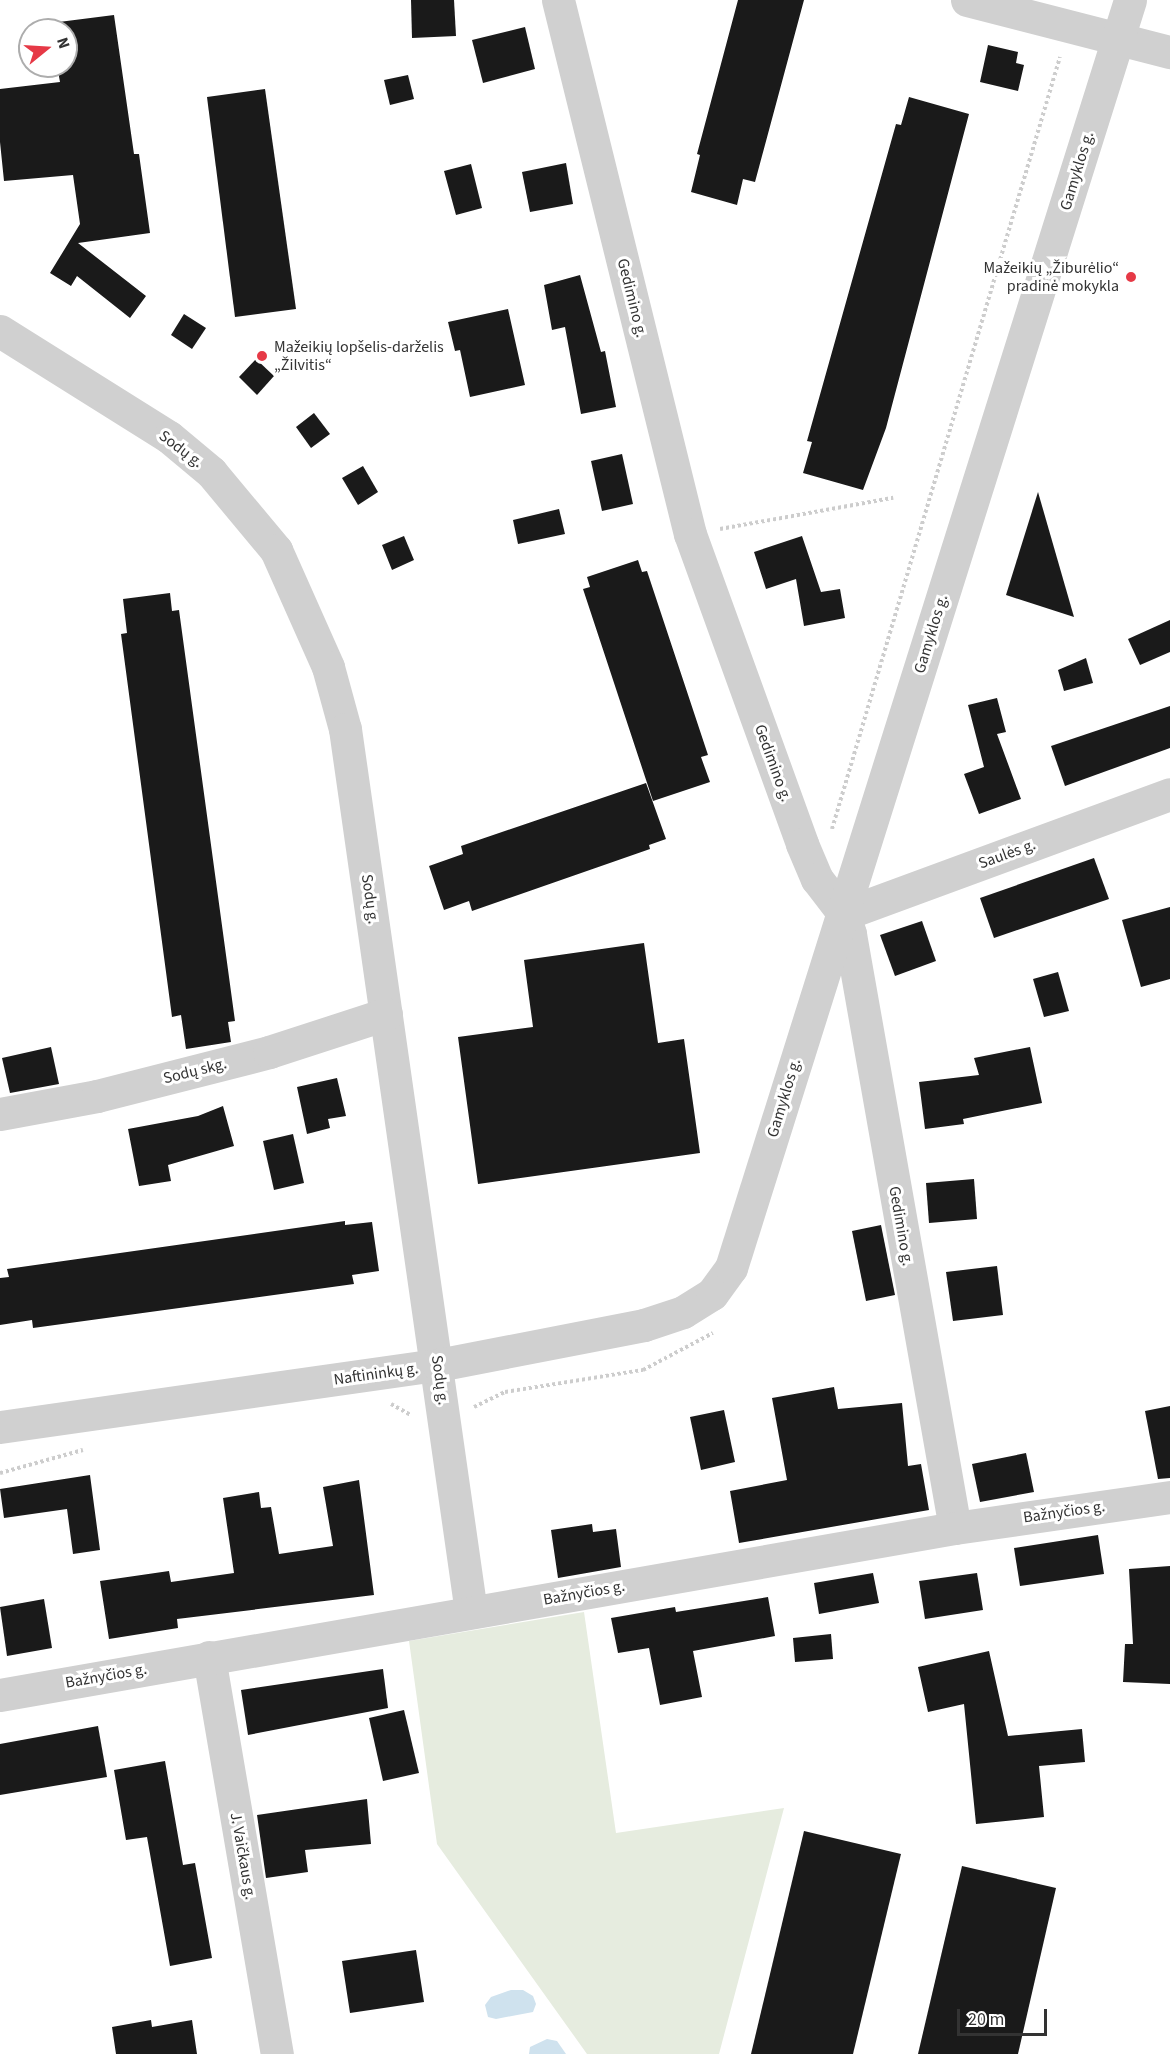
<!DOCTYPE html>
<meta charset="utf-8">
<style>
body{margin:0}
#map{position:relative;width:1170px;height:2054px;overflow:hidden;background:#fff;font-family:"Source Sans 3",sans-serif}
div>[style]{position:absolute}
.green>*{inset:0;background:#e6ecdf}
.water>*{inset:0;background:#cfe2ee}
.building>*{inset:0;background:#1a1a1a}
.path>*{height:4px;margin-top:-2px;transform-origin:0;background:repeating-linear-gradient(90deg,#cdcdcd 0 3px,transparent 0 6px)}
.minor>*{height:33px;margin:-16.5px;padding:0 16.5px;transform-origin:16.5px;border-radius:16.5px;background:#d0d0d0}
.dots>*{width:16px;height:16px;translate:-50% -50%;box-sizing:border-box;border:3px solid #fff;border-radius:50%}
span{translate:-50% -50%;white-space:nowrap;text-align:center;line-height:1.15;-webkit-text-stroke:6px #fff;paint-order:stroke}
.street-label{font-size:16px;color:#333}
.poi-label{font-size:16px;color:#333}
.right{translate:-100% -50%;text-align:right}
.left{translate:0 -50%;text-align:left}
.north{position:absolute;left:18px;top:18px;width:60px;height:60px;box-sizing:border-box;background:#fff;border:2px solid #adadad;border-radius:50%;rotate:72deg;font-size:16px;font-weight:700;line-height:24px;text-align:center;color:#333}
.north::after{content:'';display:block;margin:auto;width:21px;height:27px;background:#e63946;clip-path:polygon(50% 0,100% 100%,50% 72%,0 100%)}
.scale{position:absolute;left:957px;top:2009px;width:90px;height:27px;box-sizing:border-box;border:3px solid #333;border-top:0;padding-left:8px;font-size:18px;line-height:21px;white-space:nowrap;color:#333;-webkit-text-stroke:4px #fff;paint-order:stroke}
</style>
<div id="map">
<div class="green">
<i style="clip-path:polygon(584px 1612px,616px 1833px,784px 1808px,719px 2054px,587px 2054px,437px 1844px,409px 1641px)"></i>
</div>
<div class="water">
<i style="clip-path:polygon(511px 1990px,523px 1990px,533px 1996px,536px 2004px,533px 2012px,496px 2019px,488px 2017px,485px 2005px,491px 1997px)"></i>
<i style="clip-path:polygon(547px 2039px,557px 2041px,566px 2054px,529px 2054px,530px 2047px)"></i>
</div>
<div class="building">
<i style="clip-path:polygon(411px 0,454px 0,456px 36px,412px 38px)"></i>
<i style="clip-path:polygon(738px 0,804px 0,755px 182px,743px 179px,737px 205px,691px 192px,700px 155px,697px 154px)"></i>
<i style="clip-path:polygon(114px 15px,134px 154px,139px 154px,150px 233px,78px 243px,146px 296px,130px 318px,77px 276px,71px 286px,50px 273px,80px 224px,73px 175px,4px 181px,0 142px,0 89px,60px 82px,57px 66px,66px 66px,66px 30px,52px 30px,51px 23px)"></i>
<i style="clip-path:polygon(525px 27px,535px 69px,483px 83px,472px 40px)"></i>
<i style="clip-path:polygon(988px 45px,1018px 52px,1016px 63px,1024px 65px,1018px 91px,980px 82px)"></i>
<i style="clip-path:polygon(408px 75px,414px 99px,390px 105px,384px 80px)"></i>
<i style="clip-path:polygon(265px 89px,296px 309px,235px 317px,207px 97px)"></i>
<i style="clip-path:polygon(909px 97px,969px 114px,886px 428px,863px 490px,803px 473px,812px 442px,807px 441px,896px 124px,901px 125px)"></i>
<i style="clip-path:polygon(566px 163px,573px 204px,530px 212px,522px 172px)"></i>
<i style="clip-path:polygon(471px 164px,482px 208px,456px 215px,444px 171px)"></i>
<i style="clip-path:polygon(580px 275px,601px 352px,605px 351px,616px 407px,581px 414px,565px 327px,552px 330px,544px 285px)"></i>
<i style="clip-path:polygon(508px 309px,525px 385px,470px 397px,460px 350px,455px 351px,448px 322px)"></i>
<i style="clip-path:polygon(184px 314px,206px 328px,192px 349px,171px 335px)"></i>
<i style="clip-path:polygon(256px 359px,274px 376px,257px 395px,239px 377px)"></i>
<i style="clip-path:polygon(314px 413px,330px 434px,311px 448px,296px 427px)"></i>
<i style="clip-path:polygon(622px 454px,633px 504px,602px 511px,591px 461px)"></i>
<i style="clip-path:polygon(363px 466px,378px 492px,358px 505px,342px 478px)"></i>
<i style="clip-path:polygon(1038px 492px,1074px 617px,1006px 595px)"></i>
<i style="clip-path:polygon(559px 509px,565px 534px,518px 544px,513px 520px)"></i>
<i style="clip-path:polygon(404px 536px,414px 560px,392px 570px,382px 545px)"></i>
<i style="clip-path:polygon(802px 536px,821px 592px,840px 589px,845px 618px,804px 626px,796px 579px,766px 589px,754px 552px)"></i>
<i style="clip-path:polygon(638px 560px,642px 572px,647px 571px,708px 755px,701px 757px,710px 782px,653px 801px,583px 589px,590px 587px,587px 577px)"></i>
<i style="clip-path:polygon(170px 593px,172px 611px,179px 610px,235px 1021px,228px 1022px,231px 1042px,186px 1049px,181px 1015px,172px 1017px,121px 634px,127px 633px,123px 599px)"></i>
<i style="clip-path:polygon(1170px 620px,1170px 652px,1140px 665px,1128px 639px)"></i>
<i style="clip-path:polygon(1086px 658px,1093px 683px,1064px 691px,1058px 670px)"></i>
<i style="clip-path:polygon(997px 698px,1006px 732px,997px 734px,1021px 799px,979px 814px,964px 774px,984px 767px,968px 705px)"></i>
<i style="clip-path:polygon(1170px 706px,1170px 748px,1065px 786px,1051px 746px)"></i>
<i style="clip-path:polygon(646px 783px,666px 839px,649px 845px,650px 849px,472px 911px,469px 901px,444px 910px,429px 866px,463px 854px,461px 846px)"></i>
<i style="clip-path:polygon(1094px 858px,1109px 899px,994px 938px,980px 898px)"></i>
<i style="clip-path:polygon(1170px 907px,1170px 979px,1141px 987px,1122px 920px)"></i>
<i style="clip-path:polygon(922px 921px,936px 961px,895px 976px,880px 935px)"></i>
<i style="clip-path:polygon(644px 943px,658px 1043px,684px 1039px,700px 1153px,478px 1184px,458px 1037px,533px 1027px,524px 960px)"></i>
<i style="clip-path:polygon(1058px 972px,1069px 1011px,1044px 1017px,1033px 979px)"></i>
<i style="clip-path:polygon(51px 1047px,59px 1084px,10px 1093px,2px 1058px)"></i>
<i style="clip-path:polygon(1030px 1047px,1042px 1103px,963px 1119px,964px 1124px,925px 1129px,919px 1082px,979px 1075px,974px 1058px)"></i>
<i style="clip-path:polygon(337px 1078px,346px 1116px,328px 1119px,330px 1128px,307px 1134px,297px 1087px)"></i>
<i style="clip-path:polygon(223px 1106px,234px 1146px,168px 1165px,171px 1181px,139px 1186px,128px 1129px,198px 1116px)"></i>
<i style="clip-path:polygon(293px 1134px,304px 1183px,274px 1190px,263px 1141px)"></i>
<i style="clip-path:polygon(974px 1179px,977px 1219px,929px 1223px,926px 1183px)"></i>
<i style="clip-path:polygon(345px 1221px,345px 1225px,372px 1222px,379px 1271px,352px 1275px,354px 1284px,33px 1328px,32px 1320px,0 1325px,0 1278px,9px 1277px,7px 1269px)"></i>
<i style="clip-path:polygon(881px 1225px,895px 1295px,866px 1301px,852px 1231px)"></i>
<i style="clip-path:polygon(997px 1266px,1003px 1315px,953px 1321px,946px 1272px)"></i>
<i style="clip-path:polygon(834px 1387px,838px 1409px,902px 1403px,908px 1466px,921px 1464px,929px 1510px,739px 1543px,730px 1491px,787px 1480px,772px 1398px)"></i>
<i style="clip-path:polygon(1170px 1406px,1170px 1478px,1158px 1479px,1145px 1411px)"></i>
<i style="clip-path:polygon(724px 1410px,735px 1462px,701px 1470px,690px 1417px)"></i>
<i style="clip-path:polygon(1026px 1453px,1034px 1492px,980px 1502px,972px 1464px)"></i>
<i style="clip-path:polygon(90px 1475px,100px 1550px,73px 1554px,67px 1509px,4px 1518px,0 1489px)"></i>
<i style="clip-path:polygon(359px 1480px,374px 1595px,177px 1619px,178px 1628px,109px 1639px,100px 1581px,169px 1571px,171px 1582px,234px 1573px,223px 1498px,259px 1492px,261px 1508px,271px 1507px,279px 1554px,333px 1546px,323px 1487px)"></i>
<i style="clip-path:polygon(592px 1524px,593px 1532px,616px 1529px,621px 1567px,558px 1578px,551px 1530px)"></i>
<i style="clip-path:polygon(1098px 1535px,1104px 1574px,1020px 1586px,1014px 1548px)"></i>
<i style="clip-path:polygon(1170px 1566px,1170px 1684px,1123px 1682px,1125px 1644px,1133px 1644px,1129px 1569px)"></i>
<i style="clip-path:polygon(873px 1573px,879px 1603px,819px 1614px,814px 1583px)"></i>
<i style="clip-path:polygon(977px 1573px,983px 1610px,925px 1619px,919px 1581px)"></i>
<i style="clip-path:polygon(768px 1597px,775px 1636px,693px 1651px,702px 1697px,660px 1705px,649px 1648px,618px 1653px,611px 1618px,675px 1607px,676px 1612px)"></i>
<i style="clip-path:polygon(44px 1599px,52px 1648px,7px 1656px,0 1607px)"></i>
<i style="clip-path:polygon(831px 1634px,833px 1659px,795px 1662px,793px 1638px)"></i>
<i style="clip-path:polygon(989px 1651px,1008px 1736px,1082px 1729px,1085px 1762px,1039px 1766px,1044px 1817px,976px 1824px,964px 1704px,928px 1712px,918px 1667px)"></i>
<i style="clip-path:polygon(383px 1669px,388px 1708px,248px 1735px,241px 1690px)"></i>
<i style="clip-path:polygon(404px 1710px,419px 1773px,383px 1781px,369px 1718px)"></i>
<i style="clip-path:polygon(98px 1726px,107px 1777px,0 1795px,0 1744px)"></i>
<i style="clip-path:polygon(165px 1761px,183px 1865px,195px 1863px,212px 1958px,170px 1966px,147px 1837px,126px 1840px,114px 1770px)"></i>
<i style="clip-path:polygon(367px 1799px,371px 1844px,305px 1850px,308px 1872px,266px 1878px,257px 1815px)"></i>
<i style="clip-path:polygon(804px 1831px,901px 1854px,853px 2054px,751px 2054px)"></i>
<i style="clip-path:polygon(962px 1866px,1056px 1888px,1018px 2054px,918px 2054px)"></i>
<i style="clip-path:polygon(416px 1950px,424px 2002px,350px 2013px,342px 1961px)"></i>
<i style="clip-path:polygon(151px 2020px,152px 2027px,192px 2020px,197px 2054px,116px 2054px,112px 2027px)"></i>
</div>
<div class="path">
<i style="left:720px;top:529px;width:176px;rotate:-10.2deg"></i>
<i style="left:832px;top:829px;width:805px;rotate:-73.55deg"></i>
<i style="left:391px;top:1404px;width:23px;rotate:29deg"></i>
<i style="left:474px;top:1407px;width:34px;rotate:-26deg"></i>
<i style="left:505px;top:1392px;width:140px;rotate:-9.1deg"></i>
<i style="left:643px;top:1370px;width:79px;rotate:-27.9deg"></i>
<i style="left:0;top:1473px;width:86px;rotate:-15.5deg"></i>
</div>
<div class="minor">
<i style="left:558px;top:0;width:550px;rotate:76.12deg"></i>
<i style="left:690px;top:534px;width:330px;rotate:70.1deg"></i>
<i style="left:802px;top:844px;width:38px;rotate:67deg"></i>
<i style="left:817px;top:879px;width:44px;rotate:52.4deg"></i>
<i style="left:844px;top:914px;width:21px;rotate:73deg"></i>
<i style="left:850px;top:934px;width:603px;rotate:79.98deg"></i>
<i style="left:967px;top:0;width:210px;rotate:14.4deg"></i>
<i style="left:0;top:331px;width:199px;rotate:32.1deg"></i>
<i style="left:169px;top:437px;width:55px;rotate:39.8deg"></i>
<i style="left:211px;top:472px;width:102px;rotate:50.2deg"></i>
<i style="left:276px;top:550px;width:128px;rotate:66deg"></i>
<i style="left:328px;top:667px;width:64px;rotate:74.7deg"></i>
<i style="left:345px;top:729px;width:892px;rotate:81.88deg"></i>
<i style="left:844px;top:914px;width:347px;rotate:-20.2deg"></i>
<i style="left:0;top:1114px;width:99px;rotate:-10.5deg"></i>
<i style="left:97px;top:1096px;width:178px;rotate:-14.3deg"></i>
<i style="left:269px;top:1052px;width:123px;rotate:-18deg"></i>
<i style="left:0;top:1427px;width:442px;rotate:-8.1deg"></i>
<i style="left:438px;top:1365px;width:210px;rotate:-11deg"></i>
<i style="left:644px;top:1325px;width:41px;rotate:-18.4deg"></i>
<i style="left:683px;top:1312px;width:34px;rotate:-32deg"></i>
<i style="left:712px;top:1294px;width:32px;rotate:-54deg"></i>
<i style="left:731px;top:1268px;width:1329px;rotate:-72.53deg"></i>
<i style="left:209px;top:1657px;width:403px;rotate:80.3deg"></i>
<i style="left:0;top:1695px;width:969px;rotate:-9.92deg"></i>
<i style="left:955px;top:1528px;width:217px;rotate:-8.2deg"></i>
</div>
<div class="dots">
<i style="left:1131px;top:277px;background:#e63946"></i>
<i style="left:262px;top:356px;background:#e63946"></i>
</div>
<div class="street-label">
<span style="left:1077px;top:171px;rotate:-73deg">Gamyklos g.</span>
<span style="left:632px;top:298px;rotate:76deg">Gedimino g.</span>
<span style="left:181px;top:449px;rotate:37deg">Sodų g.</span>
<span style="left:931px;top:634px;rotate:-73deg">Gamyklos g.</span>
<span style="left:773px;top:763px;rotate:70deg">Gedimino g.</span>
<span style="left:1007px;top:854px;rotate:-20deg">Saulės g.</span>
<span style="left:370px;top:899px;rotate:82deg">Sodų g.</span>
<span style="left:195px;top:1071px;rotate:-14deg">Sodų skg.</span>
<span style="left:784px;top:1098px;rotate:-73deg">Gamyklos g.</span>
<span style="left:901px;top:1226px;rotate:80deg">Gedimino g.</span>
<span style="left:376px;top:1374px;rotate:-8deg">Naftininkų g.</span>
<span style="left:440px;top:1380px;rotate:82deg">Sodų g.</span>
<span style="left:1064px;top:1512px;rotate:-8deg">Bažnyčios g.</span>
<span style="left:584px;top:1593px;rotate:-10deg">Bažnyčios g.</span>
<span style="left:106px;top:1676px;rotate:-10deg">Bažnyčios g.</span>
<span style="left:243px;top:1856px;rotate:80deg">J. Vaičkaus g.</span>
</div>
<div class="poi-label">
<span class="right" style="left:1119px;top:277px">Mažeikių „Žiburėlio“<br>pradinė mokykla</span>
<span class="left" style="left:274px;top:356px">Mažeikių lopšelis-darželis<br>„Žilvitis“</span>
</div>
<div class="north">N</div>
<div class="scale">20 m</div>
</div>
